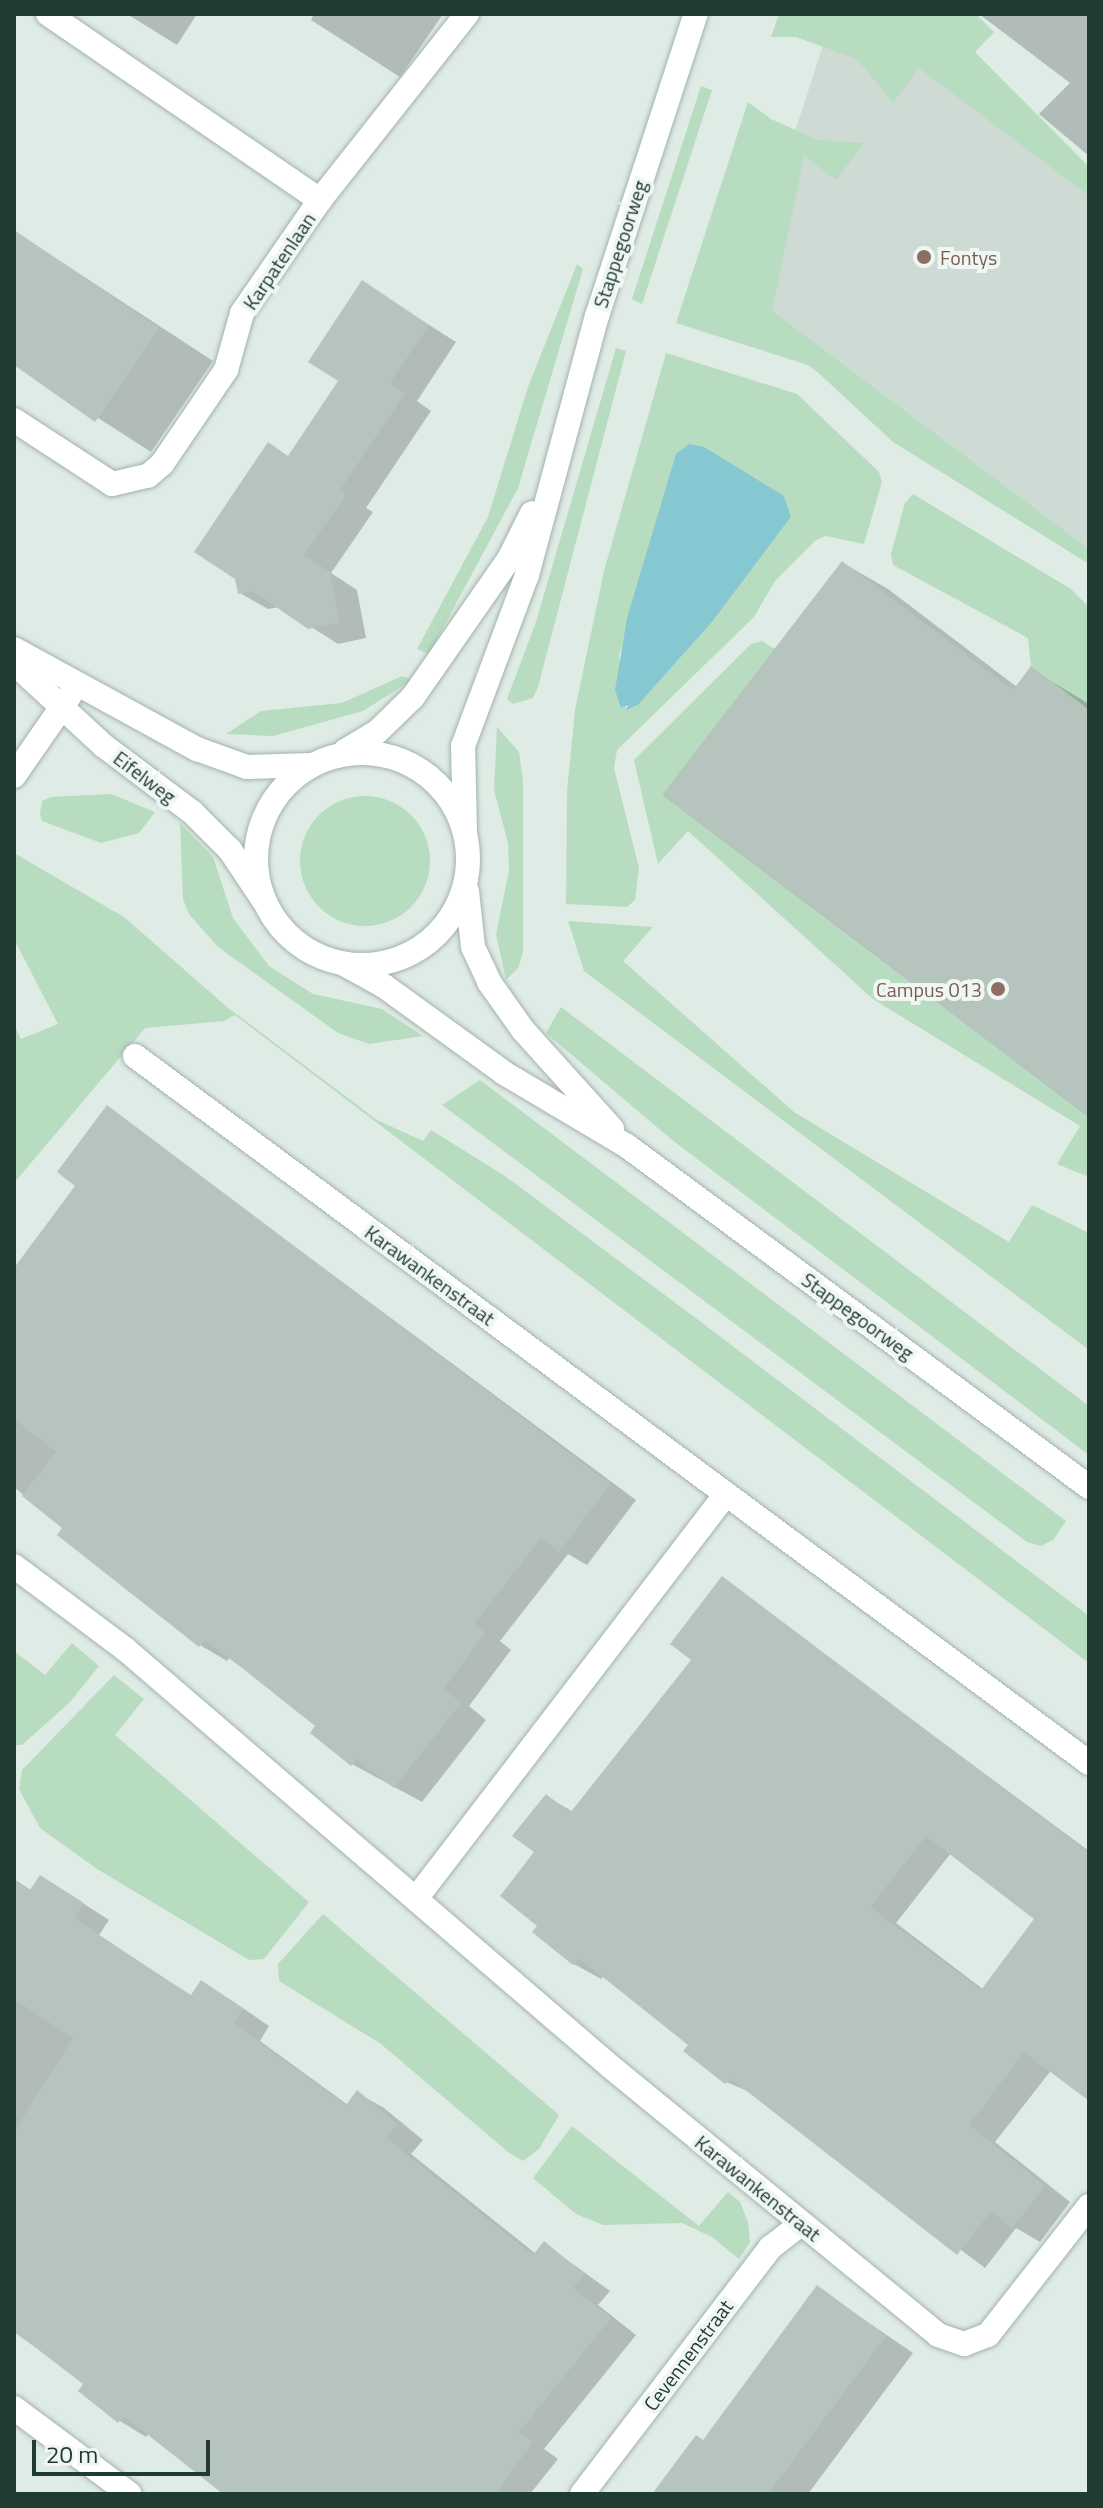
<!DOCTYPE html>
<style>
body{margin:0}
#map{position:relative;width:1103px;height:2508px;overflow:hidden;background:#dfebe5;font-family:"Titillium Web",sans-serif}
div>[style]{position:absolute}
.built>*{inset:0;background:#cedad4}
.green>*{inset:0;background:#b8dcc0}
.round{border-radius:50%}
.water>*{inset:0;background:#86c8d1}
.shadow>*{inset:0;background:#0003}
.building>*{inset:0;background:#b5c5be}
.roads{filter:drop-shadow(0 0 2px #a2b3ac) drop-shadow(0 0 2px #a2b3ac)}
.minor>*{height:24px;margin:-12px;padding:0 12px;transform-origin:12px;border-radius:12px;background:#fff}
.tertiary>*{height:24px;margin:-12px;padding:0 12px;transform-origin:12px;border-radius:12px;background:#fff}
.tertiary>.ring{margin:-12px;padding:0;box-sizing:content-box;background:none;border:24px solid #fff;border-radius:50%}
.dots>*{width:22px;height:22px;translate:-50% -50%;box-sizing:border-box;border:4px solid #f0f7f3;border-radius:50%}
span{translate:-50% -50%;white-space:nowrap;text-align:center;line-height:1.15;-webkit-text-stroke:8px #f0f7f3;paint-order:stroke}
.street-label{font-size:20px;color:#203b32}
.education-label{font-size:20px;color:#785e54}
.left{translate:0 -50%;text-align:left}
.right{translate:-100% -50%;text-align:right}
.frame{position:absolute;inset:0;border:16px solid #203b32;pointer-events:none}
.scale{position:absolute;left:32px;top:2440px;width:178px;height:36px;box-sizing:border-box;border:4px solid #203b32;border-top:0;padding-left:10px;font-size:24px;line-height:28px;white-space:nowrap;color:#203b32;-webkit-text-stroke:6px #f0f7f3;paint-order:stroke}
</style>
<div id="map">
<div class="built">
<i style="clip-path:polygon(827px 33px,948px 42px,1089px 172px,1089px 563px,744px 320px,775px 193px)"></i>
</div>
<div class="green">
<i style="clip-path:polygon(779px 14px,976px 14px,994px 32px,975px 52px,1089px 167px,1089px 196px,919px 68px,893px 103px,857px 59px,796px 37px,771px 37px)"></i>
<i style="clip-path:polygon(701px 86px,712px 90px,642px 304px,632px 299px)"></i>
<i style="clip-path:polygon(748px 102px,771px 119px,818px 140px,864px 143px,836px 180px,804px 156px,772px 311px,1089px 549px,1089px 564px,893px 442px,811px 366px,676px 323px)"></i>
<i style="clip-path:polygon(577px 264px,583px 269px,518px 488px,429px 654px,417px 649px,488px 517px,528px 387px)"></i>
<i style="clip-path:polygon(616px 348px,626px 351px,538px 687px,533px 698px,513px 704px,507px 699px,536px 622px)"></i>
<i style="clip-path:polygon(evenodd,666px 353px,797px 394px,879px 472px,882px 482px,864px 544px,826px 536px,816px 540px,775px 581px,754px 617px,617px 750px,614px 768px,639px 868px,635px 900px,627px 907px,566px 904px,567px 791px,575px 710px,604px 571px,666px 353px,676px 454px,784px 496px,791px 517px,712px 622px,638px 705px,626px 709px,619px 656px,676px 454px)"></i>
<i style="clip-path:polygon(913px 494px,1071px 589px,1089px 607px,1089px 710px,1031px 666px,1028px 638px,893px 565px,891px 554px,905px 503px)"></i>
<i style="clip-path:polygon(762px 641px,775px 649px,815px 911px,1089px 1118px,1089px 1177px,1057px 1164px,1080px 1126px,873px 999px,688px 831px,658px 864px,634px 760px,751px 644px)"></i>
<i style="clip-path:polygon(402px 676px,412px 680px,363px 711px,273px 736px,226px 734px,261px 711px,342px 703px)"></i>
<i style="clip-path:polygon(497px 727px,519px 752px,523px 781px,523px 952px,518px 968px,506px 980px,496px 934px,509px 871px,508px 843px,494px 790px)"></i>
<i style="clip-path:polygon(111px 794px,155px 812px,139px 833px,101px 843px,42px 821px,40px 814px,42px 801px,51px 797px)"></i>
<i class="round" style="left:300px;top:796px;width:130px;height:130px"></i>
<i style="clip-path:polygon(180px 823px,213px 857px,233px 918px,269px 966px,313px 994px,382px 1009px,423px 1036px,369px 1044px,338px 1033px,218px 947px,189px 914px,183px 899px)"></i>
<i style="clip-path:polygon(14px 853px,124px 917px,227px 1007px,377px 1120px,423px 1141px,431px 1130px,505px 1176px,697px 1319px,1089px 1616px,1089px 1663px,235px 1015px,224px 1021px,145px 1028px,14px 1183px,14px 1024px,21px 1039px,58px 1024px,14px 939px)"></i>
<i style="clip-path:polygon(568px 921px,653px 927px,623px 961px,794px 1112px,1009px 1242px,1032px 1205px,1089px 1233px,1089px 1350px,584px 971px)"></i>
<i style="clip-path:polygon(561px 1007px,1089px 1406px,1089px 1455px,672px 1140px,546px 1033px)"></i>
<i style="clip-path:polygon(480px 1080px,1066px 1521px,1053px 1540px,1041px 1546px,1027px 1542px,442px 1105px)"></i>
<i style="clip-path:polygon(72px 1643px,99px 1666px,70px 1702px,22px 1745px,14px 1745px,14px 1651px,45px 1675px)"></i>
<i style="clip-path:polygon(114px 1675px,144px 1699px,115px 1735px,309px 1902px,264px 1959px,249px 1960px,97px 1869px,40px 1828px,19px 1789px,22px 1770px)"></i>
<i style="clip-path:polygon(323px 1914px,559px 2115px,539px 2149px,523px 2161px,508px 2152px,381px 2044px,279px 1981px,278px 1964px)"></i>
<i style="clip-path:polygon(572px 2126px,699px 2226px,728px 2192px,740px 2202px,748px 2222px,750px 2242px,739px 2259px,712px 2237px,682px 2223px,603px 2225px,576px 2214px,533px 2178px)"></i>
</div>
<div class="water">
<i style="clip-path:polygon(689px 444px,704px 447px,784px 496px,791px 517px,712px 622px,638px 705px,626px 710px,628px 705px,621px 708px,615px 690px,627px 618px,676px 454px)"></i>
</div>
<div class="shadow">
<i style="clip-path:polygon(127px 14px,197px 14px,177px 45px)"></i>
<i style="clip-path:polygon(314px 14px,443px 14px,400px 77px,311px 20px)"></i>
<i style="clip-path:polygon(979px 14px,1089px 14px,1089px 156px,1039px 114px,1070px 83px)"></i>
<i style="clip-path:polygon(14px 231px,213px 361px,151px 452px,14px 364px)"></i>
<i style="clip-path:polygon(363px 283px,456px 342px,417px 401px,431px 411px,366px 508px,373px 512px,331px 573px,357px 590px,366px 638px,338px 644px,280px 607px,268px 609px,240px 593px,289px 457px,340px 381px)"></i>
<i style="clip-path:polygon(843px 563px,888px 589px,1017px 687px,1031px 669px,1089px 704px,1089px 1115px)"></i>
<i style="clip-path:polygon(108px 1108px,636px 1500px,587px 1565px,568px 1554px,500px 1641px,511px 1650px,469px 1706px,486px 1720px,422px 1802px,352px 1764px,317px 1726px,230px 1657px,227px 1661px,200px 1645px,14px 1487px,14px 1272px,78px 1186px)"></i>
<i style="clip-path:polygon(evenodd,722px 1579px,1089px 1851px,1089px 2022px,995px 2142px,1070px 2202px,1040px 2242px,1016px 2228px,985px 2268px,755px 2094px,726px 2082px,691px 2044px,604px 1975px,601px 1979px,574px 1964px,535px 1932px,540px 1926px,537px 1852px,546px 1796px,573px 1812px,693px 1659px,722px 1579px,951px 1853px,1036px 1918px,984px 1990px,896px 1923px,951px 1853px)"></i>
<i style="clip-path:polygon(14px 1879px,32px 1891px,67px 1893px,109px 1920px,99px 1935px,178px 1987px,192px 1996px,228px 1998px,269px 2026px,260px 2041px,348px 2105px,357px 2093px,384px 2108px,423px 2140px,411px 2154px,536px 2254px,545px 2244px,610px 2291px,598px 2305px,636px 2335px,544px 2449px,558px 2459px,530px 2494px,228px 2494px,149px 2433px,146px 2437px,120px 2421px,80px 2390px,86px 2383px,14px 2332px)"></i>
<i style="clip-path:polygon(818px 2288px,913px 2353px,808px 2494px,654px 2494px,704px 2442px)"></i>
</div>
<div class="building">
<i style="clip-path:polygon(14px 230px,159px 328px,95px 422px,14px 365px)"></i>
<i style="clip-path:polygon(362px 280px,429px 325px,390px 383px,405px 393px,340px 490px,346px 495px,304px 555px,330px 572px,339px 622px,308px 629px,253px 591px,238px 594px,235px 579px,194px 552px,268px 442px,288px 456px,338px 381px,308px 362px)"></i>
<i style="clip-path:polygon(842px 561px,1013px 690px,1031px 666px,1089px 710px,1089px 1118px,662px 795px)"></i>
<i style="clip-path:polygon(107px 1105px,610px 1484px,559px 1552px,541px 1538px,474px 1624px,485px 1633px,444px 1689px,461px 1703px,394px 1788px,356px 1759px,351px 1766px,310px 1733px,315px 1726px,242px 1668px,205px 1640px,199px 1647px,57px 1535px,62px 1528px,22px 1496px,56px 1452px,14px 1419px,14px 1268px,75px 1186px,57px 1172px)"></i>
<i style="clip-path:polygon(evenodd,722px 1576px,1089px 1853px,1089px 2101px,1024px 2052px,969px 2125px,1045px 2186px,1012px 2228px,991px 2211px,957px 2255px,730px 2078px,725px 2084px,683px 2051px,688px 2045px,579px 1958px,573px 1965px,532px 1932px,537px 1926px,500px 1896px,534px 1852px,512px 1836px,546px 1794px,570px 1813px,691px 1660px,670px 1644px,722px 1576px,926px 1836px,1034px 1919px,981px 1990px,870px 1907px,926px 1836px)"></i>
<i style="clip-path:polygon(40px 1875px,84px 1903px,74px 1918px,151px 1970px,191px 1995px,201px 1980px,244px 2009px,234px 2024px,346px 2105px,357px 2090px,397px 2124px,386px 2138px,533px 2255px,544px 2241px,584px 2274px,573px 2288px,611px 2318px,519px 2432px,533px 2442px,495px 2494px,223px 2494px,124px 2416px,118px 2423px,78px 2391px,83px 2384px,14px 2331px,14px 2132px,73px 2038px,14px 1999px,14px 1879px,30px 1890px)"></i>
<i style="clip-path:polygon(817px 2285px,886px 2336px,768px 2494px,652px 2494px,696px 2435px,703px 2440px)"></i>
</div>
<div class="roads">
<div class="minor">
<i style="left:48px;top:14px;width:330px;rotate:34.4deg"></i>
<i style="left:14px;top:420px;width:117px;rotate:33.1deg"></i>
<i style="left:112px;top:484px;width:37px;rotate:-13deg"></i>
<i style="left:148px;top:476px;width:18px;rotate:-41deg"></i>
<i style="left:162px;top:464px;width:114px;rotate:-55.8deg"></i>
<i style="left:226px;top:370px;width:59px;rotate:-74.3deg"></i>
<i style="left:242px;top:313px;width:137px;rotate:-55.4deg"></i>
<i style="left:320px;top:200px;width:237px;rotate:-51.7deg"></i>
<i style="left:14px;top:649px;width:209px;rotate:28.7deg"></i>
<i style="left:197px;top:749px;width:53px;rotate:19.8deg"></i>
<i style="left:247px;top:767px;width:65px;rotate:-1.8deg"></i>
<i style="left:14px;top:663px;width:122px;rotate:42.7deg"></i>
<i style="left:104px;top:746px;width:110px;rotate:36.9deg"></i>
<i style="left:192px;top:812px;width:54px;rotate:45deg"></i>
<i style="left:230px;top:850px;width:61px;rotate:56.3deg"></i>
<i style="left:14px;top:776px;width:98px;rotate:-55.3deg"></i>
<i style="left:135px;top:1056px;width:1187px;rotate:36.54deg"></i>
<i style="left:14px;top:1566px;width:139px;rotate:36.8deg"></i>
<i style="left:125px;top:1649px;width:641px;rotate:40.7deg"></i>
<i style="left:611px;top:2067px;width:423px;rotate:39.3deg"></i>
<i style="left:938px;top:2335px;width:28px;rotate:19deg"></i>
<i style="left:964px;top:2344px;width:26px;rotate:-21deg"></i>
<i style="left:988px;top:2335px;width:164px;rotate:-51.9deg"></i>
<i style="left:418px;top:1896px;width:506px;rotate:-52.54deg"></i>
<i style="left:14px;top:2408px;width:144px;rotate:36.6deg"></i>
<i style="left:582px;top:2494px;width:310px;rotate:-52.6deg"></i>
<i style="left:770px;top:2248px;width:39px;rotate:-38deg"></i>
</div>
<div class="tertiary">
<i style="left:345px;top:751px;width:37px;rotate:-31deg"></i>
<i style="left:377px;top:732px;width:50px;rotate:-44.2deg"></i>
<i style="left:413px;top:697px;width:168px;rotate:-55.2deg"></i>
<i style="left:509px;top:559px;width:51px;rotate:-63.4deg"></i>
<i class="ring" style="left:256px;top:753px;width:188px;height:188px"></i>
<i style="left:465px;top:832px;width:86px;rotate:-91.3deg"></i>
<i style="left:463px;top:746px;width:183px;rotate:-69.5deg"></i>
<i style="left:527px;top:575px;width:268px;rotate:-74.9deg"></i>
<i style="left:597px;top:316px;width:318px;rotate:-71.9deg"></i>
<i style="left:467px;top:891px;width:56px;rotate:83.9deg"></i>
<i style="left:473px;top:947px;width:38px;rotate:65deg"></i>
<i style="left:489px;top:982px;width:59px;rotate:54.7deg"></i>
<i style="left:523px;top:1030px;width:133px;rotate:48deg"></i>
<i style="left:344px;top:964px;width:46px;rotate:28.8deg"></i>
<i style="left:384px;top:986px;width:148px;rotate:35.9deg"></i>
<i style="left:504px;top:1073px;width:143px;rotate:30.7deg"></i>
<i style="left:627px;top:1146px;width:574px;rotate:36.43deg"></i>
</div>
</div>
<div class="dots">
<i style="left:924px;top:257px;background:#8d6e63"></i>
<i style="left:998px;top:989px;background:#8d6e63"></i>
</div>
<div class="street-label">
<span style="left:620px;top:244px;rotate:-72deg">Stappegoorweg</span>
<span style="left:279px;top:261px;rotate:-56deg">Karpatenlaan</span>
<span style="left:145px;top:777px;rotate:37deg">Eifelweg</span>
<span style="left:430px;top:1275px;rotate:36deg">Karawankenstraat</span>
<span style="left:858px;top:1316px;rotate:36deg">Stappegoorweg</span>
<span style="left:758px;top:2188px;rotate:39deg">Karawankenstraat</span>
<span style="left:688px;top:2355px;rotate:-53deg">Cevennenstraat</span>
</div>
<div class="education-label">
<span class="left" style="left:940px;top:257px">Fontys</span>
<span class="right" style="left:982px;top:989px">Campus 013</span>
</div>
<div class="frame"></div>
<div class="scale">20 m</div>
</div>
